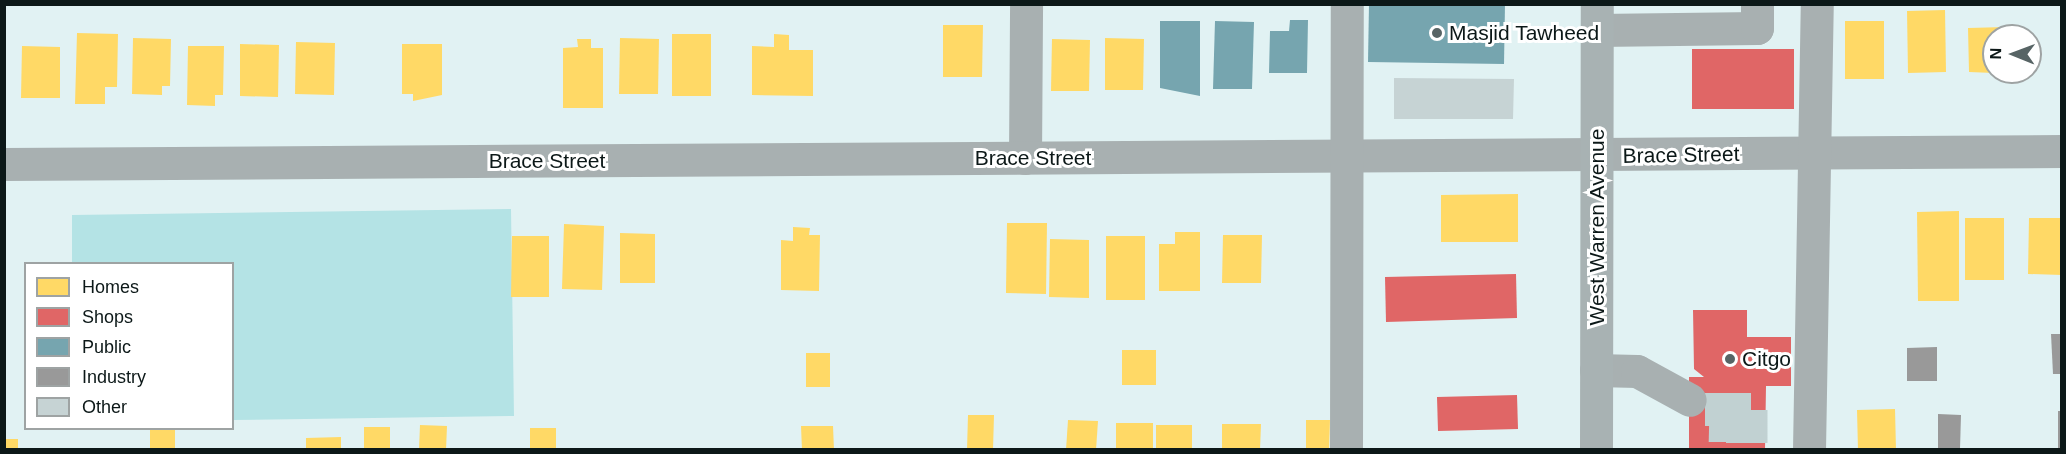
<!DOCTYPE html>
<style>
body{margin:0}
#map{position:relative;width:2066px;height:454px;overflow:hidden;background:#e1f2f3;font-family:Helvetica,sans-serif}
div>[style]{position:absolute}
.green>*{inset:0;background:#b4e3e5}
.homes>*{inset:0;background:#ffd966}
.shops>*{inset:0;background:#e06666}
.public>*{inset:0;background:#76a5af}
.industry>*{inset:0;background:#999}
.building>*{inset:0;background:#c6d3d4}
.minor-tunnel>*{height:33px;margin-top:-16.5px;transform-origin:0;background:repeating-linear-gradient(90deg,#c1d1d2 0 33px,transparent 0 49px)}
.minor>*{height:33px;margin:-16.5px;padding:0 16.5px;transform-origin:16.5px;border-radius:16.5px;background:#a8b0b1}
.major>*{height:33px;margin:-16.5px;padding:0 16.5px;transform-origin:16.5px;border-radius:16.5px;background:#a8b2b3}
.dots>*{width:16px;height:16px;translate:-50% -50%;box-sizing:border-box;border:3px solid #fff;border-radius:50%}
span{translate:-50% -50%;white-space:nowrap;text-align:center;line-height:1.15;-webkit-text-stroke:6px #fff;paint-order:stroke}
.poi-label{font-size:21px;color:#0c1818}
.left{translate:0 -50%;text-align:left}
.street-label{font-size:21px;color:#0c1818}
.frame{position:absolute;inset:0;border:6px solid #0c1818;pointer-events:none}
.legend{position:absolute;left:24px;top:262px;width:210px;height:168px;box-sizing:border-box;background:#fff;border:2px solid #9ea3a3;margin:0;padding:8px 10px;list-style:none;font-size:18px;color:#0c1818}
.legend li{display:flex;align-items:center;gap:12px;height:30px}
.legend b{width:30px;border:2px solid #9ea3a3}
.north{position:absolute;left:1982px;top:24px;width:60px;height:60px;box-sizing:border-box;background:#fff;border:2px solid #9ea3a3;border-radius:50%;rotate:271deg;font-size:16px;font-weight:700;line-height:24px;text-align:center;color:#0c1818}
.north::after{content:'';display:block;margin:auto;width:21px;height:27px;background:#576465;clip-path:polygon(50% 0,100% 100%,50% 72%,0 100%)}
</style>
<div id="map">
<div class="green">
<i style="clip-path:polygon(511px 209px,514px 416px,233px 420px,232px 264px,72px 263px,72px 215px)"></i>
</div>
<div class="homes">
<i style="clip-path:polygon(1945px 10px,1946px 72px,1908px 73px,1907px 11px)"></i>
<i style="clip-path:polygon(1845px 21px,1884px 21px,1884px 79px,1845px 79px)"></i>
<i style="clip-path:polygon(943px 25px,983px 25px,982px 77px,943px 77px)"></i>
<i style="clip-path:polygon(2006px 27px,2006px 36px,1994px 36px,1994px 73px,1969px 72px,1968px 28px)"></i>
<i style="clip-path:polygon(77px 33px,118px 34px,117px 87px,105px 87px,105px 104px,75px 104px)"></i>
<i style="clip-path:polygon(672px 34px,711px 34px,711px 96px,672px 96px)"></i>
<i style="clip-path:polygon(774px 34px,789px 35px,789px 50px,813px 50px,813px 96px,752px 95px,752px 46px,774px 47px)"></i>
<i style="clip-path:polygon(133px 38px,171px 39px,170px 86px,162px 86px,162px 95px,132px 94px)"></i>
<i style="clip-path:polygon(620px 38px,659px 39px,658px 94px,619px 94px)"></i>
<i style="clip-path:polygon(1105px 38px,1144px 39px,1143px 90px,1105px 90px)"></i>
<i style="clip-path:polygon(577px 39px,591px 39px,591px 48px,603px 48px,603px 108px,563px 108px,563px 48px,578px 47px)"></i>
<i style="clip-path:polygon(1052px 39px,1090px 40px,1089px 91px,1051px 91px)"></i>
<i style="clip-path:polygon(296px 42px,335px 43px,334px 95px,295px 94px)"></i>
<i style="clip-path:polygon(240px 44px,279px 45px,278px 97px,240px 96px)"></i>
<i style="clip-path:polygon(402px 44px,442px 44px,442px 95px,413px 101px,413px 94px,402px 94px)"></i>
<i style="clip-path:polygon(22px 46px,60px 47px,60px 98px,21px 98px)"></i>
<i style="clip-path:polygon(188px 46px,224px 46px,223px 95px,215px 95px,215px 106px,187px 105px)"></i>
<i style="clip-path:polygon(1518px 194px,1518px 242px,1441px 242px,1441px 195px)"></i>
<i style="clip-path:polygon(1959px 211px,1959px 301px,1918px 301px,1917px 212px)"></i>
<i style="clip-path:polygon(1965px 218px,2004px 218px,2004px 280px,1965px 280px)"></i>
<i style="clip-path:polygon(2029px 218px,2062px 218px,2062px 275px,2028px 274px)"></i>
<i style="clip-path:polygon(1007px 223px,1047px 223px,1046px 294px,1006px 293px)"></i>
<i style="clip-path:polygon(564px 224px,604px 226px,602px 290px,562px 289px)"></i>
<i style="clip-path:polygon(793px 227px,810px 228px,809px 235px,820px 235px,819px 291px,781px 290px,781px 240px,793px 241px)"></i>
<i style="clip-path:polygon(1175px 232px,1200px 232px,1200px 291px,1159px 291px,1159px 244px,1175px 244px)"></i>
<i style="clip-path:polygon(620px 233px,655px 234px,655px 283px,620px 283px)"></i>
<i style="clip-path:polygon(1223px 235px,1262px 235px,1261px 283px,1222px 283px)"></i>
<i style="clip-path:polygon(512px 236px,549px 236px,549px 297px,511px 297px)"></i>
<i style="clip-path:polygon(1106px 236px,1145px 236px,1145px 300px,1106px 300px)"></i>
<i style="clip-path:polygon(1050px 239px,1089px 240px,1089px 298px,1049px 297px)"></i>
<i style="clip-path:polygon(1122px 350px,1156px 350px,1156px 385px,1122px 385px)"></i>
<i style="clip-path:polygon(806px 353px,830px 353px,830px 387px,806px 387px)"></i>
<i style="clip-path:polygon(1895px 409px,1896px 450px,1858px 450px,1857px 410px)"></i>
<i style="clip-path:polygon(968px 415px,994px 415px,993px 450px,967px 450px)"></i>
<i style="clip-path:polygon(1068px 420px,1098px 421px,1096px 450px,1066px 450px)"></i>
<i style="clip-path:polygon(1306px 420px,1330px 420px,1329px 450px,1306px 450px)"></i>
<i style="clip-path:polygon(1116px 423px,1153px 423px,1153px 450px,1116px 450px)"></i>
<i style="clip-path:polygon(1222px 424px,1261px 424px,1260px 450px,1222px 450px)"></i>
<i style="clip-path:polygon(420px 425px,447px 426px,446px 450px,419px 450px)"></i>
<i style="clip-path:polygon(1156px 425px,1192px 425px,1192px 450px,1156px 450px)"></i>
<i style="clip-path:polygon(801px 426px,833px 426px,834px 450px,802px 450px)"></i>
<i style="clip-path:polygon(364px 427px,390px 427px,390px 450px,364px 450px)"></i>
<i style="clip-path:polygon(530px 428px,556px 428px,556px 450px,530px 450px)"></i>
<i style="clip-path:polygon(150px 430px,175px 430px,175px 450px,150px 450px)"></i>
<i style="clip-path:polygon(341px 437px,341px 450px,306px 450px,306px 438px)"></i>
<i style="clip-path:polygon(4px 439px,18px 439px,18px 450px,4px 450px)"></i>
</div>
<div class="shops">
<i style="clip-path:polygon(1692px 49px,1794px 49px,1794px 109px,1692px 109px)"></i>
<i style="clip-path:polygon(1516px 274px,1517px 318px,1386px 322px,1385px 277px)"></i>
<i style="clip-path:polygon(1693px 310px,1747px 310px,1747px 337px,1791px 337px,1791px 386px,1766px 386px,1765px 450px,1689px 450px,1689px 377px,1704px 377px,1694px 369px)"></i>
<i style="clip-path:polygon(1517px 395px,1518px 429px,1438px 431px,1437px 397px)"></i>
</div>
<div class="public">
<i style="clip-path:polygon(1369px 4px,1505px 4px,1504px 64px,1368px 62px)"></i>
<i style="clip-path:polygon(1290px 20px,1308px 20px,1307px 73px,1269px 73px,1270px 31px,1289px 31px)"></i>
<i style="clip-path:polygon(1160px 21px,1200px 21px,1200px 96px,1160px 88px)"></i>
<i style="clip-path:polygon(1215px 21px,1254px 22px,1252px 89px,1213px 89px)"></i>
</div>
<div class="industry">
<i style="clip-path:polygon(2051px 334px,2062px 334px,2062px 374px,2053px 374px)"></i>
<i style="clip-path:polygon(1937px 347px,1937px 381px,1907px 381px,1907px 348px)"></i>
<i style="clip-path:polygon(2058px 411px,2062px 411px,2062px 449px,2058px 449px)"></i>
<i style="clip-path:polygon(1938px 414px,1961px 415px,1960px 449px,1938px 449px)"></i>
</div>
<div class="building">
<i style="clip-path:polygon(1394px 78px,1514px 79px,1513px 119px,1394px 119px)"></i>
</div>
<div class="minor-tunnel">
<i style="left:1705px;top:409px;width:21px"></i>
<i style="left:1726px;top:409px;width:41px;rotate:91.4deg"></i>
<i style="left:1726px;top:409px;width:25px"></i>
<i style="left:1751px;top:409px;width:41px;rotate:90deg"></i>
</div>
<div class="minor">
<i style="left:1597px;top:30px;width:160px;rotate:-0.7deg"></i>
<i style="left:1757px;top:28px;width:24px;rotate:-90deg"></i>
<i style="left:1025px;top:158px;width:154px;rotate:-89.6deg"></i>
<i style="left:4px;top:164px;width:2058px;rotate:-0.36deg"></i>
<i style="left:1596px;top:370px;width:41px;rotate:1.4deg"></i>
<i style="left:1637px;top:371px;width:60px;rotate:28.7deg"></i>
<i style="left:1346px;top:450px;width:446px;rotate:-89.9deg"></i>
<i style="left:1809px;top:450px;width:446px;rotate:-89deg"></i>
</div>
<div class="major">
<i style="left:1596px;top:450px;width:446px;rotate:-89.9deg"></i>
</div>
<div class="dots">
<i style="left:1437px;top:33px;background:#576465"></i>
<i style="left:1730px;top:359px;background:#576465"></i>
</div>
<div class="poi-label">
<span class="left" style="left:1449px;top:33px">Masjid Tawheed</span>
<span class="left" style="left:1742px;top:359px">Citgo</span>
</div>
<div class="street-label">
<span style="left:1681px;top:155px;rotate:-1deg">Brace Street</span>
<span style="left:1033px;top:158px">Brace Street</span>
<span style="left:547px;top:161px">Brace Street</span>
<span style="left:1597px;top:227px;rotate:-90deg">West Warren Avenue</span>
</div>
<div class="frame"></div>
<ul class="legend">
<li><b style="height:16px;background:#ffd966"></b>Homes</li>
<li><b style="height:16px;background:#e06666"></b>Shops</li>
<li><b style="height:16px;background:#76a5af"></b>Public</li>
<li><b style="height:16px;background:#999"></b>Industry</li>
<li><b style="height:16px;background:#c6d3d4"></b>Other</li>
</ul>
<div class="north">N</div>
</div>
